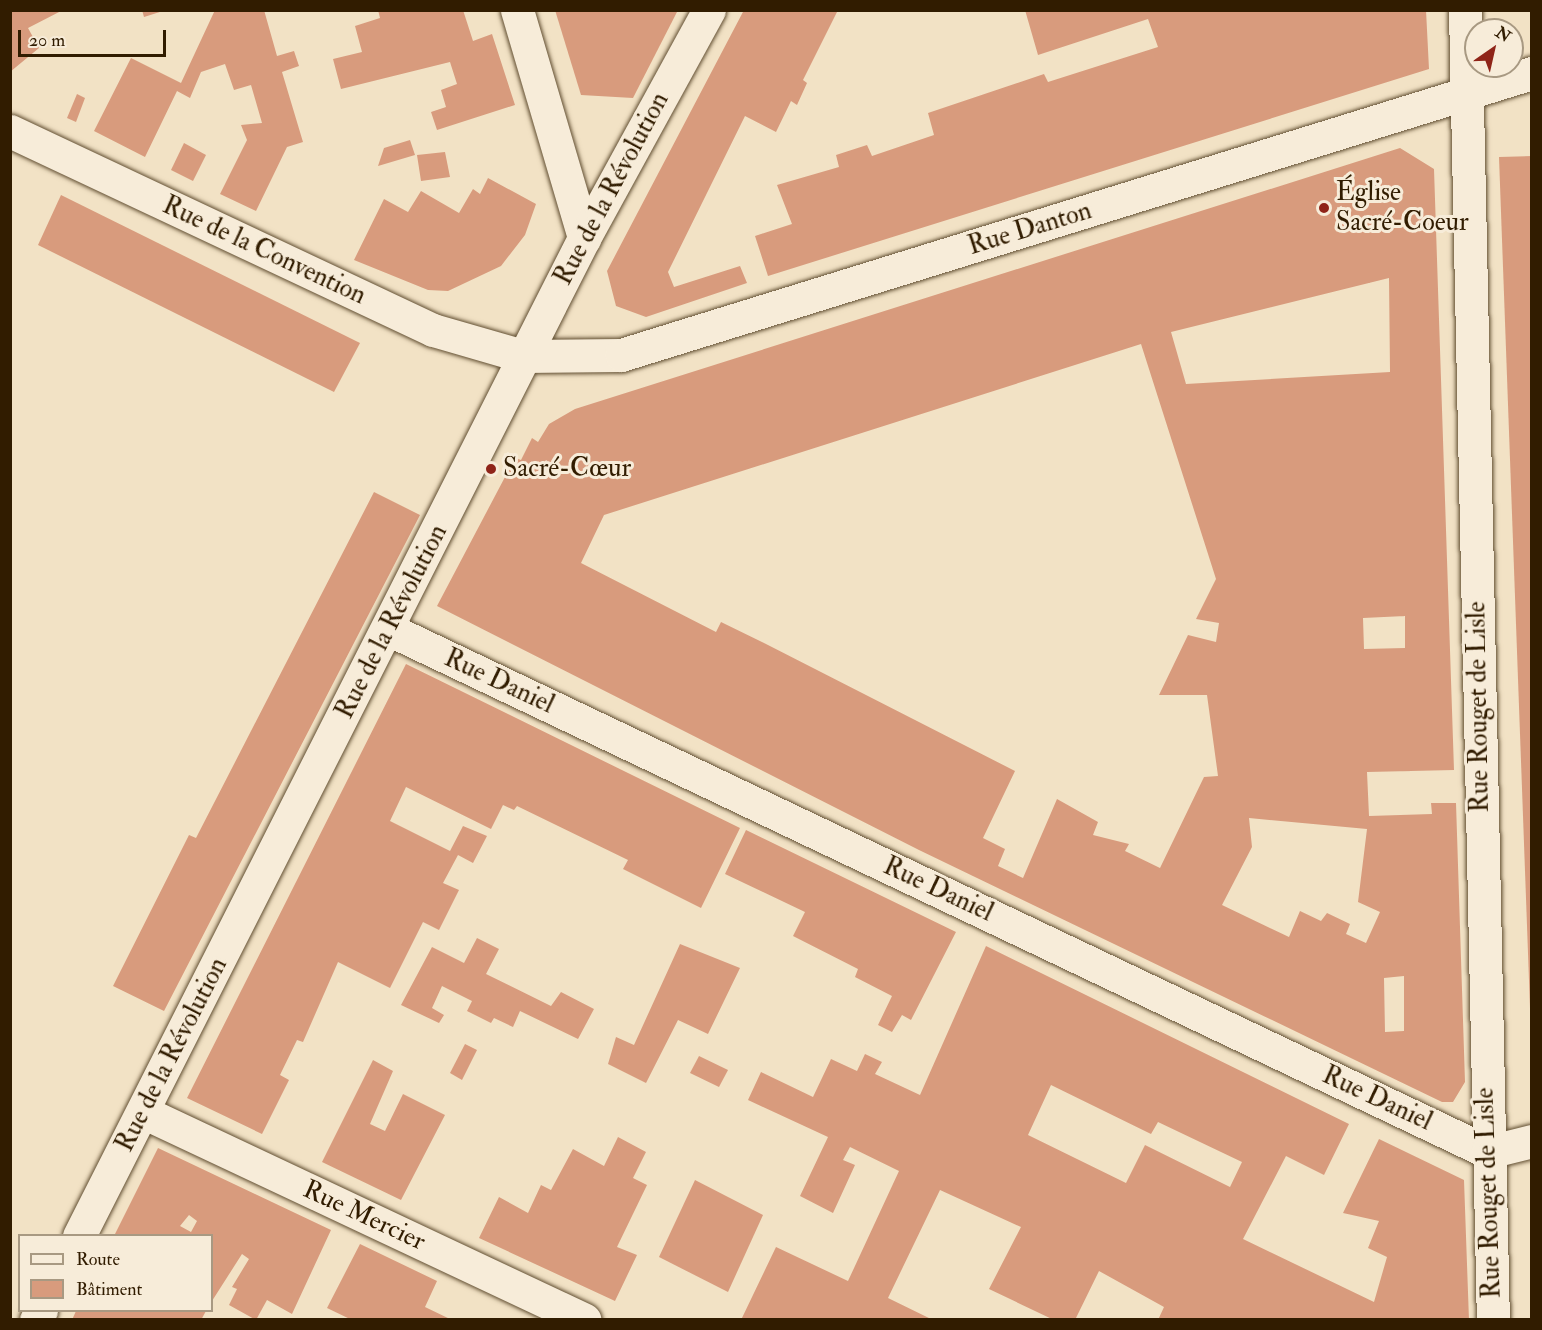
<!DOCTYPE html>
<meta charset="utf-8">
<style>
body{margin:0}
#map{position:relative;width:1542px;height:1330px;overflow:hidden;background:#f2e2c5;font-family:"IM FELL Double Pica",serif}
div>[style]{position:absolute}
.building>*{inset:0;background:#d89b7d}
.roads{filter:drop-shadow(0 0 2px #614e31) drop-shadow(0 0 2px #614e31)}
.minor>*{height:33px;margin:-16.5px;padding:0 16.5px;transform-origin:16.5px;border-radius:16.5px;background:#f7ecd9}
.dots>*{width:16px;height:16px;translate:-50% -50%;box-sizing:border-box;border:3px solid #f7ecd9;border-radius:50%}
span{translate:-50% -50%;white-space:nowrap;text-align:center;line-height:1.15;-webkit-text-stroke:6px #f7ecd9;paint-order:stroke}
.street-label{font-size:26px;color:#311c00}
.poi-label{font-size:26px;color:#311c00}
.left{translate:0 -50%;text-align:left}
.frame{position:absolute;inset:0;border:12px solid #311c00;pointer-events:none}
.legend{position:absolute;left:18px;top:1234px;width:195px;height:78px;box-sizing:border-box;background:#f7ecd9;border:2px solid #a89982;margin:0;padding:8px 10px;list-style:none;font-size:18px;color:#311c00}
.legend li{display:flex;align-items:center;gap:12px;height:30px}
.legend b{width:30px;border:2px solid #a89982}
.north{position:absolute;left:1464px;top:18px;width:60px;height:60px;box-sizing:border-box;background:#f7ecd9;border:2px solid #a89982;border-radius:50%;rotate:34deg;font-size:16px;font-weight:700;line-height:24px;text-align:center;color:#311c00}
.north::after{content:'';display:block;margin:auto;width:21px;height:27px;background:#8f2418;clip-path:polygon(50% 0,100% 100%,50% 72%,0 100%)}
.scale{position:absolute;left:18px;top:30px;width:148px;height:27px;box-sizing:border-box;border:3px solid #311c00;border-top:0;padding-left:8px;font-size:18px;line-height:21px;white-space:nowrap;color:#311c00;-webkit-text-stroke:4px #f7ecd9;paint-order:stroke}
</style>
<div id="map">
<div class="building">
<i style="clip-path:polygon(10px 10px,63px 10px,28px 28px,39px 48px,10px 72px)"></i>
<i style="clip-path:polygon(142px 10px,163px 10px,163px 11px,144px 17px)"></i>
<i style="clip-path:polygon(215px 10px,264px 10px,277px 56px,294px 51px,299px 66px,282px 72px,303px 142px,287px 147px,256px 211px,220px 194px,247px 140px,241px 125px,262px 123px,251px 85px,234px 90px,225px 64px,201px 72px,190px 98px,177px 91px,145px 157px,94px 131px,131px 58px,181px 83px)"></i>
<i style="clip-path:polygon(378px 10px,463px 10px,473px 41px,492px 34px,515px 105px,437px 130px,431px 112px,446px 107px,441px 90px,457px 84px,450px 62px,341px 89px,333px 59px,362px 52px,355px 26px,380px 18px)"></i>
<i style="clip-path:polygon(555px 10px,678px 10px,633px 98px,581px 95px)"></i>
<i style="clip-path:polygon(744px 10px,838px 10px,803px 80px,807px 83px,797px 105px,791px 101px,776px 132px,745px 116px,668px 272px,674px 287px,740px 266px,747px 283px,646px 317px,616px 306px,607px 271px)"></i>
<i style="clip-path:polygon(1025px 10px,1426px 10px,1429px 69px,768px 276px,755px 236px,792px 224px,777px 185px,839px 167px,836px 155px,867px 145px,872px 156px,934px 135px,928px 113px,1044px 74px,1048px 82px,1158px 47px,1148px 19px,1038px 55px)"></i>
<i style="clip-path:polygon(77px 94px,85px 98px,76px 122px,67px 118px)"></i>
<i style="clip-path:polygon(410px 140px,415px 155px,378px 166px,384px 148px)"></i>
<i style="clip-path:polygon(184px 143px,206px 155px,193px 181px,171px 170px)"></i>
<i style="clip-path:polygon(evenodd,1400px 148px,1434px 169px,1454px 770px,1367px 772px,1369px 816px,1432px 814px,1431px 803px,1456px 803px,1465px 1082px,1453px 1102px,1442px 1102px,919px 850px,437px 606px,515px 458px,521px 460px,532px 438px,538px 442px,549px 424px,575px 409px,1400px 148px,1389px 278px,1390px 372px,1186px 384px,1171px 332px,1389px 278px,1400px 148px,1141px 344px,1216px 579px,1196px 619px,1219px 623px,1216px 642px,1188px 635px,1159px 695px,1207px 695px,1218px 776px,1204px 777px,1160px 868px,1125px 851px,1129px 844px,1093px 835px,1098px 822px,1057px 799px,1023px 878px,998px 866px,1005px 849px,983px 838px,1015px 771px,766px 644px,721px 622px,716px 632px,581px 563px,604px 515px,1141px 344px,1400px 148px,1405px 616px,1405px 648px,1364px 649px,1363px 618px,1405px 616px,1400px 148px,1249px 818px,1367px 829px,1358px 902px,1380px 912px,1366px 943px,1346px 934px,1350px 924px,1327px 913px,1321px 921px,1300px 911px,1289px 937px,1222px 905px,1252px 847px,1249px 818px,1400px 148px,1404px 976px,1404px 1031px,1385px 1032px,1384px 978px,1404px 976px)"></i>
<i style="clip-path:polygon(445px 152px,450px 177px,421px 181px,417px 155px)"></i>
<i style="clip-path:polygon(1532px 156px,1532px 1063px,1499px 157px)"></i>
<i style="clip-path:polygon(488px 178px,536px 204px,525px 235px,501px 266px,448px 291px,428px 290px,354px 260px,384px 199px,408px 212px,421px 191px,459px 213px,473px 189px,480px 194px)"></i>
<i style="clip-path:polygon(61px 195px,360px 343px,334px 392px,38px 245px)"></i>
<i style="clip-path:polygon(374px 492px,420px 515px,164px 1011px,113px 986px,189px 835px,196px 838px)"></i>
<i style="clip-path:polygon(406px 664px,740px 828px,701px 908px,623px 869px,628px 860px,517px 806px,514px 810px,503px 805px,491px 829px,406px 787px,390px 821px,450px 851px,463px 826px,487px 836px,473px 863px,458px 855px,443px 883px,459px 890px,439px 930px,423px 922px,390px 988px,338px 962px,303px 1042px,297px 1040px,280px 1075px,289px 1080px,262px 1134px,187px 1098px)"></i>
<i style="clip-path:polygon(746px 830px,956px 932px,911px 1020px,902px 1015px,892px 1032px,878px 1025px,892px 996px,855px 977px,858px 969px,793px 936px,805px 912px,725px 874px)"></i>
<i style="clip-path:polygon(477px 938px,499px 949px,486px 974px,551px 1006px,561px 992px,594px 1009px,578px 1039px,520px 1011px,513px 1027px,494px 1018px,491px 1023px,467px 1011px,472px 1001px,442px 986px,432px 1008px,444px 1015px,439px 1023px,401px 1005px,432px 947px,464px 963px)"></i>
<i style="clip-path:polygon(680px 944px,740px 968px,708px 1034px,678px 1020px,646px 1083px,608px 1064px,616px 1037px,634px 1045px)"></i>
<i style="clip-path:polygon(evenodd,986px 946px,1349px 1124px,1324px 1175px,1286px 1156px,1243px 1239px,1374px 1302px,1387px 1257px,1368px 1248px,1379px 1221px,1343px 1213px,1379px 1139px,1464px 1180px,1469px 1320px,1158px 1320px,1164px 1307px,1099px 1271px,1075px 1320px,1054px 1320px,989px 1289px,1021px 1227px,940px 1190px,888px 1298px,933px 1320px,741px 1320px,776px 1247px,848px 1281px,899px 1171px,850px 1147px,843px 1160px,855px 1165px,833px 1213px,800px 1196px,828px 1137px,748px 1100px,761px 1072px,813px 1097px,831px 1059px,857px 1071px,865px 1054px,882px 1062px,875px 1074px,920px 1095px,986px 946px,1051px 1085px,1151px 1134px,1158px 1122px,1242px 1162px,1230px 1187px,1145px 1145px,1126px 1183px,1028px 1135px,1051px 1085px)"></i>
<i style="clip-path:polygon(465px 1044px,477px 1050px,462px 1080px,450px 1073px)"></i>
<i style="clip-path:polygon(699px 1056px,728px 1070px,719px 1087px,690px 1073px)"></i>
<i style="clip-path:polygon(373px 1060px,393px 1071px,370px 1124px,385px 1131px,403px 1094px,445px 1115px,401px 1200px,322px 1162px)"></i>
<i style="clip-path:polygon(618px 1137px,646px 1152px,633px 1178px,647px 1185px,617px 1247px,637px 1255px,615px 1301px,479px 1238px,499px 1197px,528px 1213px,541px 1185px,551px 1190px,573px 1149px,604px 1166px)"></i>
<i style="clip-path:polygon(evenodd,158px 1148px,331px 1230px,292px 1314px,267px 1300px,256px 1320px,229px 1305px,237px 1289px,232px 1287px,249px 1259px,242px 1254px,212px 1301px,212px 1236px,114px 1236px,158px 1148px,189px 1215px,197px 1221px,191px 1232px,180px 1226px,189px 1215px)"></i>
<i style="clip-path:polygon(695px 1180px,763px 1215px,728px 1292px,659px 1257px)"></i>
<i style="clip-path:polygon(360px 1244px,437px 1281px,425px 1307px,452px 1320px,352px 1320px,327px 1308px)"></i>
<i style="clip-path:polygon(76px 1311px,206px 1311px,201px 1320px,72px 1320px)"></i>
</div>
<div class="roads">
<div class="minor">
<i style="left:517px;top:10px;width:238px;rotate:73.6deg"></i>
<i style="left:1465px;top:10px;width:1310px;rotate:88.78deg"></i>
<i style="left:10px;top:131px;width:467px;rotate:25.2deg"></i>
<i style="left:433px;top:330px;width:94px;rotate:16.1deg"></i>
<i style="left:523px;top:356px;width:98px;rotate:-0.6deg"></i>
<i style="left:621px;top:355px;width:954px;rotate:-17.2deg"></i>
<i style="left:388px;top:629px;width:1218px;rotate:25.43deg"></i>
<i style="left:1488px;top:1152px;width:45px;rotate:-14deg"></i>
<i style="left:143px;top:1112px;width:488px;rotate:25.2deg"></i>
<i style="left:79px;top:1236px;width:1118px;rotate:-63.16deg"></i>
<i style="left:584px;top:238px;width:260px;rotate:-61.3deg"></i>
<i style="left:36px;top:1320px;width:11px;rotate:-63deg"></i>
</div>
</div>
<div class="dots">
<i style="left:1324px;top:208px;background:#8f2418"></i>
<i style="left:491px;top:469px;background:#8f2418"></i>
</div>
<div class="street-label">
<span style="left:612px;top:189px;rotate:-62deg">Rue de la Révolution</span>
<span style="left:1030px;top:229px;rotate:-17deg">Rue Danton</span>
<span style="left:264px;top:251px;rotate:25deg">Rue de la Convention</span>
<span style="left:392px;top:622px;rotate:-63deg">Rue de la Révolution</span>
<span style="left:499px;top:682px;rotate:25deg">Rue Daniel</span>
<span style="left:1479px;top:707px;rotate:-91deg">Rue Rouget de Lisle</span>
<span style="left:938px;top:890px;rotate:25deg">Rue Daniel</span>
<span style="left:172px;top:1055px;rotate:-63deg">Rue de la Révolution</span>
<span style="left:1377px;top:1099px;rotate:25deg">Rue Daniel</span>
<span style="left:1489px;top:1193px;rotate:-92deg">Rue Rouget de Lisle</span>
<span style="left:364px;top:1216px;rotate:25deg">Rue Mercier</span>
</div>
<div class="poi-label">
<span class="left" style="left:1336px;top:208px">Église<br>Sacré-Coeur</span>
<span class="left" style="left:503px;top:469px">Sacré-Cœur</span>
</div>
<div class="frame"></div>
<ul class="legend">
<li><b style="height:8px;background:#f7ecd9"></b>Route</li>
<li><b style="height:16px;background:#d89b7d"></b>Bâtiment</li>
</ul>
<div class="north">N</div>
<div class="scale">20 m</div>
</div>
